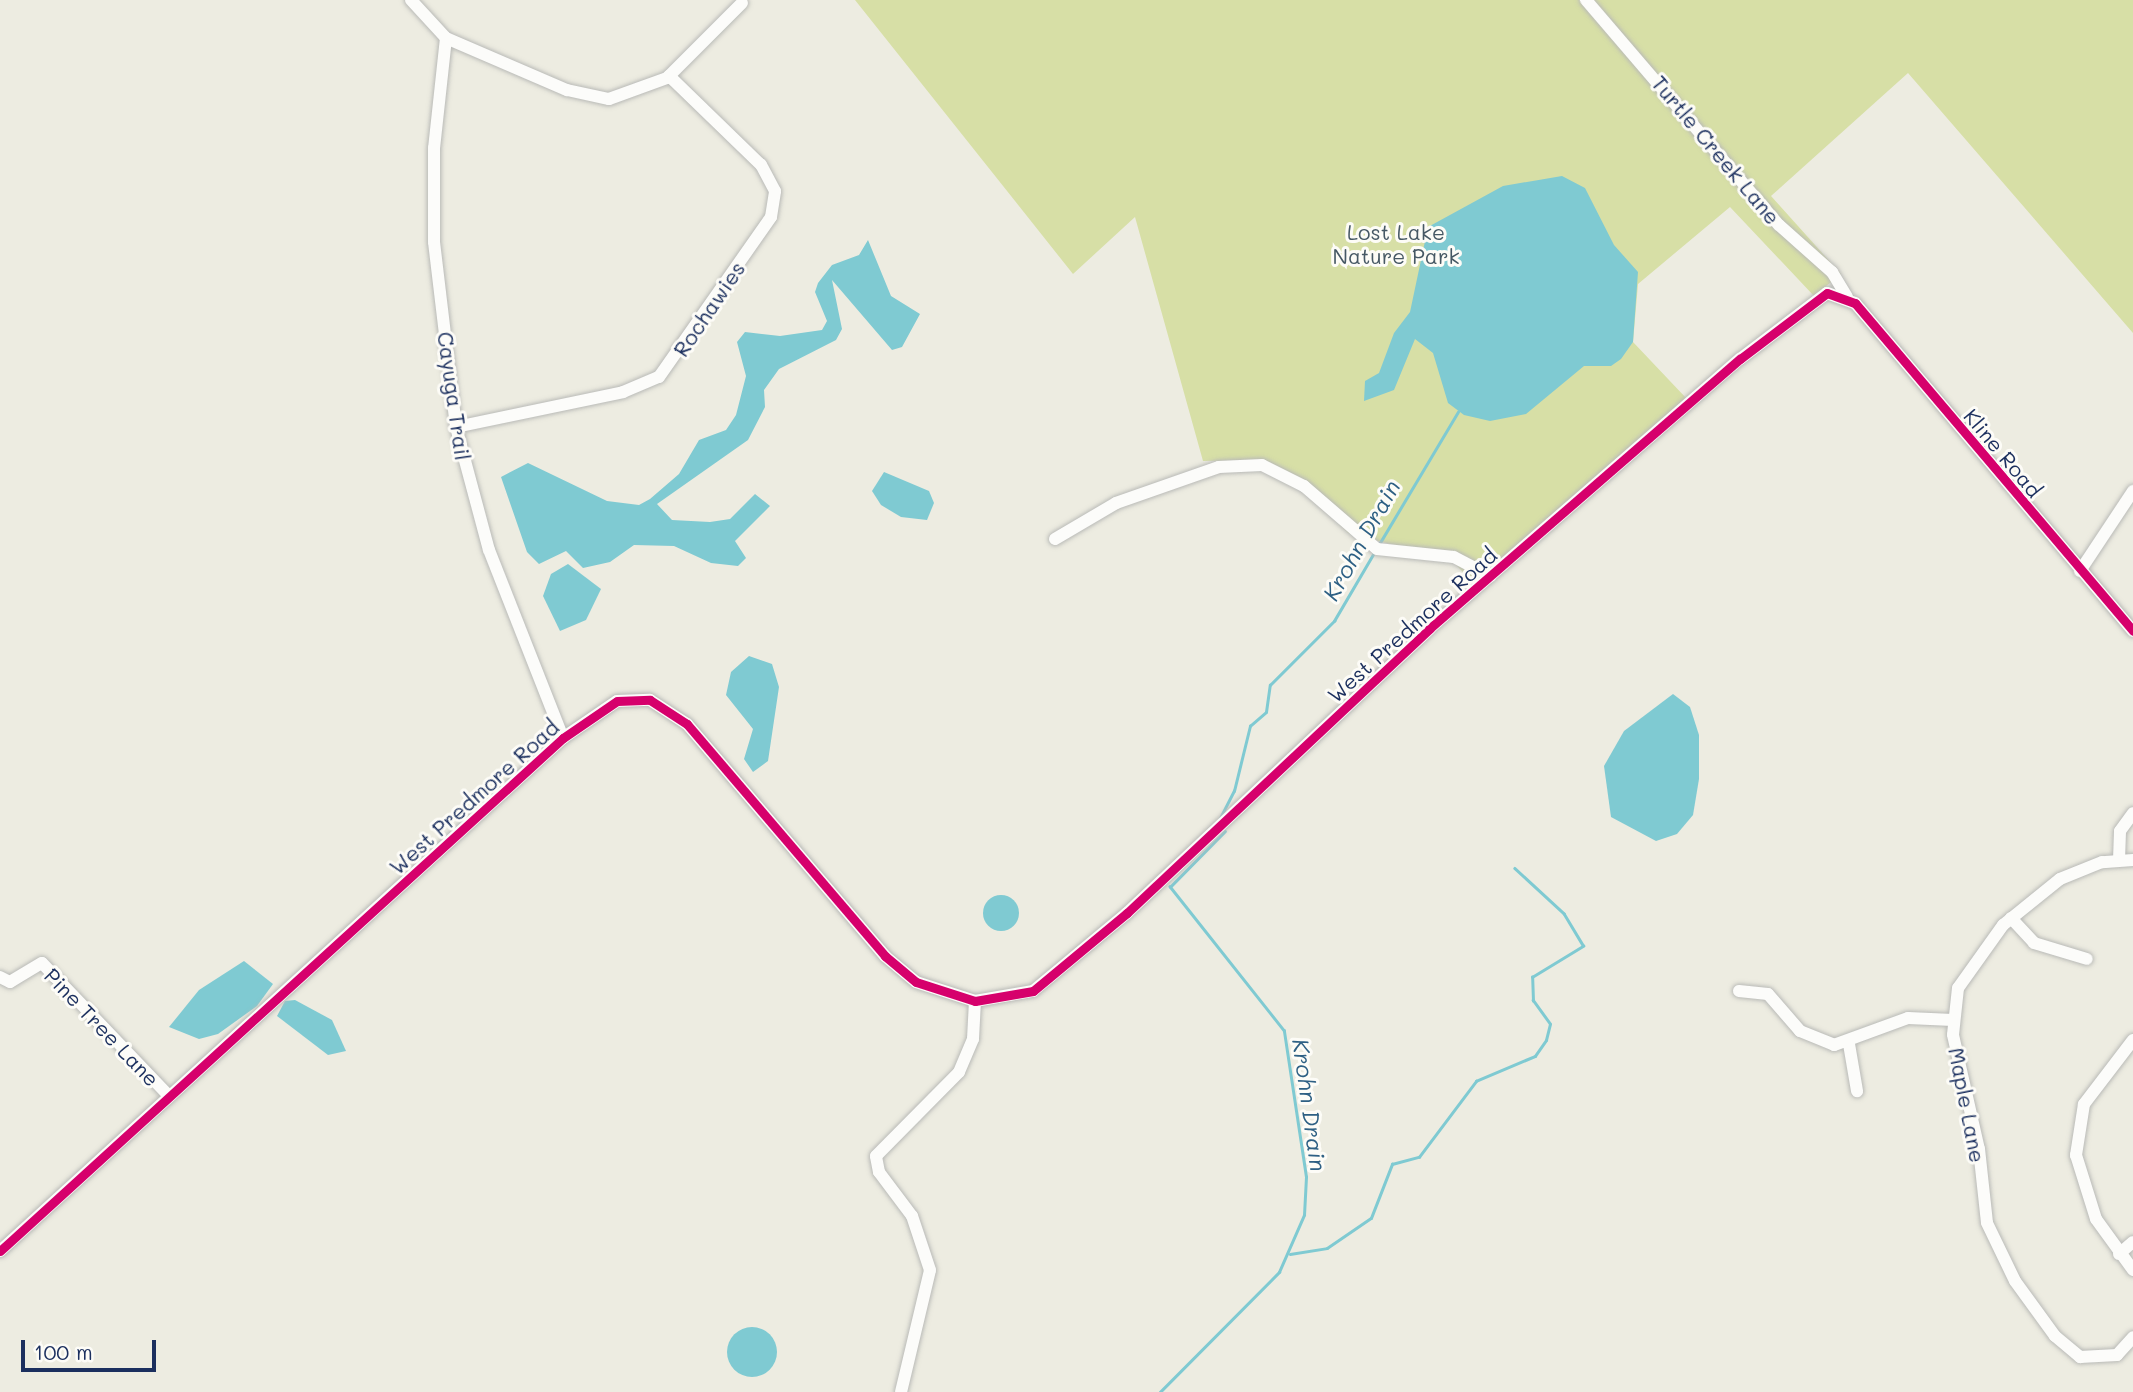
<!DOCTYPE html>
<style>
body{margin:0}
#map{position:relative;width:2133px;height:1392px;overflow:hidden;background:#edece1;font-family:Mali,sans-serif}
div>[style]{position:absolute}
.green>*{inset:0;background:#d7dfa6}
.water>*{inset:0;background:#7fcad2}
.round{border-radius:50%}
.stream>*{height:2.5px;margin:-1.25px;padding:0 1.25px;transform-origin:1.25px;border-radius:1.25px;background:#7fcad2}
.roads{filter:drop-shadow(0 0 2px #b9bab7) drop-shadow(0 0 2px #b9bab7)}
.minor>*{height:12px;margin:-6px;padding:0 6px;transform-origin:6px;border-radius:6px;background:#fcfcfa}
.cycleway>*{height:9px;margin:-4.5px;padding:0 4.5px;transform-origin:4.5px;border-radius:4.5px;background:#d6006c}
span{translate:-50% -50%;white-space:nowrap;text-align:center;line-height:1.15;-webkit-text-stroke:6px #fdfcf7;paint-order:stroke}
.street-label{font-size:21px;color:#1b2f5e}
.park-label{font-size:21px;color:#465864}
.water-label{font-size:23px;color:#2e6084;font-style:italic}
.scale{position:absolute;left:21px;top:1340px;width:135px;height:32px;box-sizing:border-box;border:4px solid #1b2f5e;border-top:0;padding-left:9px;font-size:21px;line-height:24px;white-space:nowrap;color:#1b2f5e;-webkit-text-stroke:5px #fdfcf7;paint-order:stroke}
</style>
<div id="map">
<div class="green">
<i style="clip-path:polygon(855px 0,2133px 0,2133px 333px,1908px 73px,1771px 196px,1841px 274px,1814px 296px,1730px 207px,1638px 284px,1633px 342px,1687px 399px,1474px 583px,1451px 560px,1348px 533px,1302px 484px,1259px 460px,1203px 461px,1135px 217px,1073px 274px)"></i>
</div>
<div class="water">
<i style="clip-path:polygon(1562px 176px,1585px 188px,1614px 245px,1638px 272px,1633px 342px,1621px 359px,1611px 366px,1584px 366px,1526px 414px,1490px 421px,1464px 415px,1448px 403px,1433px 353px,1415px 339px,1394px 390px,1364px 401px,1365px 381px,1379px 373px,1394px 333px,1410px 312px,1428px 227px,1503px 186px)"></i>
<i style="clip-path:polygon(868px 240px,891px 296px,920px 314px,902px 347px,892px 350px,832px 280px,842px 329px,836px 340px,779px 369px,764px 390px,765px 407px,748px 440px,657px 504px,672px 520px,710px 522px,730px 519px,755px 494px,770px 506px,735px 541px,746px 558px,738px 566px,711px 563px,674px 546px,634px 545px,610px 562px,583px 568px,566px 551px,539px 564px,527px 552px,501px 477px,528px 463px,607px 501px,639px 505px,650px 499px,679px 474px,699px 440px,726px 430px,736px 415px,746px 376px,737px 342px,745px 332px,780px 336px,822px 330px,827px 321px,815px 292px,818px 283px,832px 265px,859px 255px)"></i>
<i style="clip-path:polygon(884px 472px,929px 491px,934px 503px,927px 520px,901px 517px,881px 505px,872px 491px)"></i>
<i style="clip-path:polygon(568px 564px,601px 589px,586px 620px,560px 631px,543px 596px,551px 574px)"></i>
<i style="clip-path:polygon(749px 656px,772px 664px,779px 687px,768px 761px,753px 772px,744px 759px,753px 729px,726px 695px,731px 672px)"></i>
<i style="clip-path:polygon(1673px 694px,1690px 707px,1699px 735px,1699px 779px,1693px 815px,1677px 834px,1656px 841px,1611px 817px,1604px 766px,1624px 731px)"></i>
<i class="round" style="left:983px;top:895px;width:36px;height:36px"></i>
<i style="clip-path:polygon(244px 961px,273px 984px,257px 1006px,218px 1034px,199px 1039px,169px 1027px,199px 990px)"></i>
<i style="clip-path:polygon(295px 1000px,332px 1020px,346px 1051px,328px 1055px,277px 1016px,285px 1001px)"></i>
<i class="round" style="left:727px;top:1327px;width:50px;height:50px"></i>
</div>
<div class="stream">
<i style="left:1378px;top:546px;width:156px;rotate:-59.2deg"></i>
<i style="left:1218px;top:822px;width:35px;rotate:-63deg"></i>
<i style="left:1234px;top:791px;width:67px;rotate:-76.2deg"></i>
<i style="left:1250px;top:726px;width:21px;rotate:-41deg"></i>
<i style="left:1266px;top:712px;width:27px;rotate:-82deg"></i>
<i style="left:1270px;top:685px;width:91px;rotate:-45deg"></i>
<i style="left:1334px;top:621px;width:81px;rotate:-59.6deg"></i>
<i style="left:1290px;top:1254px;width:37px;rotate:-9deg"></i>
<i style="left:1327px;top:1248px;width:53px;rotate:-34.3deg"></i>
<i style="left:1371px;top:1218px;width:58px;rotate:-68.7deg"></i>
<i style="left:1392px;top:1164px;width:28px;rotate:-15deg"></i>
<i style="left:1419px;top:1157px;width:95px;rotate:-53.1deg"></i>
<i style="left:1476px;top:1081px;width:64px;rotate:-23deg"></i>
<i style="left:1535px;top:1056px;width:19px;rotate:-55deg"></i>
<i style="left:1546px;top:1040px;width:16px;rotate:-76deg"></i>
<i style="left:1550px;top:1024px;width:29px;rotate:-126deg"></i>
<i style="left:1533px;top:1001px;width:24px;rotate:-92deg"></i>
<i style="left:1532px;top:977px;width:60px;rotate:-31.3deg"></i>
<i style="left:1583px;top:946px;width:37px;rotate:-121deg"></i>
<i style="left:1564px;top:914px;width:67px;rotate:-137.4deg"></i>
<i style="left:1160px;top:1392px;width:169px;rotate:-45.2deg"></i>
<i style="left:1279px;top:1272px;width:62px;rotate:-66.3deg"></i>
<i style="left:1304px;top:1215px;width:38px;rotate:-87deg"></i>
<i style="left:1306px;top:1177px;width:148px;rotate:-98.6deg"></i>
<i style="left:1284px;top:1031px;width:184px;rotate:-128.4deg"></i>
<i style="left:1170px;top:887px;width:78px;rotate:-45.5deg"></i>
</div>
<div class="roads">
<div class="minor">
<i style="left:411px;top:0;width:52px;rotate:47.4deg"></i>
<i style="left:446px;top:38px;width:132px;rotate:23.3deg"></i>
<i style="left:567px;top:90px;width:43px;rotate:12.1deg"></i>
<i style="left:609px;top:99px;width:62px;rotate:-19.9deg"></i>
<i style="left:667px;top:78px;width:106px;rotate:-45deg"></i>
<i style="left:1586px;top:0;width:296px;rotate:49.4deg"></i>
<i style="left:1779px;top:225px;width:71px;rotate:41.6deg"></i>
<i style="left:1832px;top:272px;width:29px;rotate:59deg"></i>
<i style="left:446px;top:38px;width:111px;rotate:96.2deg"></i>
<i style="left:434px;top:148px;width:94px;rotate:90deg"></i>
<i style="left:434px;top:242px;width:186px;rotate:83.2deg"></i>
<i style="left:456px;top:427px;width:127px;rotate:75deg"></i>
<i style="left:489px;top:550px;width:202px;rotate:68.5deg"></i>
<i style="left:456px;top:427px;width:171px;rotate:-11.8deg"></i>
<i style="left:623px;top:392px;width:39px;rotate:-23deg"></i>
<i style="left:659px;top:377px;width:195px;rotate:-55deg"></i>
<i style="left:771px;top:217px;width:26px;rotate:-81deg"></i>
<i style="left:775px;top:191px;width:30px;rotate:-118deg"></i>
<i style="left:761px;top:165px;width:128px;rotate:-135.9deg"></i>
<i style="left:1055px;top:539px;width:71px;rotate:-30.5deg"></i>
<i style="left:1116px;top:503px;width:109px;rotate:-19.3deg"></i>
<i style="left:1219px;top:467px;width:43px;rotate:-2.7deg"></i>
<i style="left:1262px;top:465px;width:47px;rotate:26.6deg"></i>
<i style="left:1304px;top:486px;width:96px;rotate:40.8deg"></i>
<i style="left:1377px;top:549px;width:77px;rotate:5.9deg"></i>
<i style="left:1454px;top:557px;width:41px;rotate:27.8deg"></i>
<i style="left:2080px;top:571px;width:96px;rotate:-56.5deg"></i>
<i style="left:2119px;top:860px;width:29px;rotate:-88deg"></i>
<i style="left:2120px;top:831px;width:22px;rotate:-54deg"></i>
<i style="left:2133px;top:860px;width:31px;rotate:176deg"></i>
<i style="left:2102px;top:862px;width:45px;rotate:158deg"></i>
<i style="left:2060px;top:879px;width:73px;rotate:141.1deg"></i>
<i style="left:2003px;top:925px;width:77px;rotate:125.5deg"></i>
<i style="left:1958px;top:988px;width:47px;rotate:96.1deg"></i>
<i style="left:1953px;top:1035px;width:117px;rotate:77.2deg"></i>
<i style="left:1979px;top:1149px;width:74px;rotate:83.8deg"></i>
<i style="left:1987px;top:1223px;width:64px;rotate:64.2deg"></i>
<i style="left:2015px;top:1281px;width:68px;rotate:54deg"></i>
<i style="left:2055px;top:1336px;width:33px;rotate:40deg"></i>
<i style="left:2080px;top:1357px;width:37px;rotate:-3deg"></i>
<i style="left:2117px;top:1355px;width:24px;rotate:-48deg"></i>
<i style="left:2011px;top:918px;width:34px;rotate:47deg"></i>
<i style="left:2034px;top:943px;width:55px;rotate:16.8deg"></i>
<i style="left:0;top:977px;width:11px;rotate:27deg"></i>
<i style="left:10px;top:982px;width:37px;rotate:-31deg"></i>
<i style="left:42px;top:963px;width:182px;rotate:46.3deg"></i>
<i style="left:1739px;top:991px;width:29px;rotate:6deg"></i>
<i style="left:1768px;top:994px;width:49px;rotate:49.1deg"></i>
<i style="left:1800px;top:1031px;width:37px;rotate:22deg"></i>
<i style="left:1834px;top:1045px;width:79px;rotate:-20deg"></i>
<i style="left:1908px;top:1018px;width:45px;rotate:2.5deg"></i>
<i style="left:2133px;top:1040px;width:81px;rotate:127.4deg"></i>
<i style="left:2084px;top:1104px;width:52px;rotate:98.9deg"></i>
<i style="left:2076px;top:1155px;width:67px;rotate:72.6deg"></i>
<i style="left:2096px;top:1219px;width:63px;rotate:54deg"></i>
<i style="left:1849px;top:1044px;width:48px;rotate:80.3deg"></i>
<i style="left:0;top:1251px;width:762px;rotate:-42.34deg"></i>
<i style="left:563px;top:738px;width:65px;rotate:-34.4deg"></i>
<i style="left:617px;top:701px;width:33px;rotate:-2deg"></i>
<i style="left:650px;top:700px;width:44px;rotate:33deg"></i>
<i style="left:687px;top:724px;width:305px;rotate:49.5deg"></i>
<i style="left:885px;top:956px;width:40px;rotate:40deg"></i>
<i style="left:916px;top:982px;width:62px;rotate:17.9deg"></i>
<i style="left:975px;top:1001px;width:59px;rotate:-9.8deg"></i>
<i style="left:1033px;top:991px;width:122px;rotate:-39.7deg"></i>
<i style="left:1127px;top:913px;width:415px;rotate:-43.2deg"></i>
<i style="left:1429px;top:629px;width:412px;rotate:-41deg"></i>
<i style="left:1740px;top:359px;width:109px;rotate:-37.2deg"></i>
<i style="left:1827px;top:293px;width:30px;rotate:20deg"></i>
<i style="left:1855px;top:303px;width:430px;rotate:49.7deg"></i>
<i style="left:2119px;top:1254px;width:18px;rotate:-41deg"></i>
<i style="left:901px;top:1392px;width:125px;rotate:-76.6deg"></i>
<i style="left:930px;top:1270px;width:57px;rotate:-108.4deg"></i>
<i style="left:912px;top:1216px;width:55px;rotate:-126.9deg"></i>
<i style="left:879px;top:1172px;width:16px;rotate:-101deg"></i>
<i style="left:876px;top:1156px;width:118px;rotate:-45.3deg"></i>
<i style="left:959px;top:1072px;width:36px;rotate:-67deg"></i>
<i style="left:973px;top:1039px;width:38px;rotate:-87deg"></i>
</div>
</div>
<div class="cycleway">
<i style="left:0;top:1251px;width:762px;rotate:-42.34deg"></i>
<i style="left:563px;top:738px;width:65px;rotate:-34.4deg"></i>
<i style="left:617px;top:701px;width:33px;rotate:-2deg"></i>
<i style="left:650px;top:700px;width:44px;rotate:33deg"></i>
<i style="left:687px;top:724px;width:305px;rotate:49.5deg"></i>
<i style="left:885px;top:956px;width:40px;rotate:40deg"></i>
<i style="left:916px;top:982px;width:62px;rotate:17.9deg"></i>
<i style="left:975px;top:1001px;width:59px;rotate:-9.8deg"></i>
<i style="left:1033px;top:991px;width:122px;rotate:-39.7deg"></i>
<i style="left:1127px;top:913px;width:415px;rotate:-43.2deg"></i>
<i style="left:1429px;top:629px;width:412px;rotate:-41deg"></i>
<i style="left:1740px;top:359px;width:109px;rotate:-37.2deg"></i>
<i style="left:1827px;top:293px;width:30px;rotate:20deg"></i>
<i style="left:1855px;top:303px;width:430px;rotate:49.7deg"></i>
</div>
<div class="street-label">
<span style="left:1716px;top:150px;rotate:50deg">Turtle Creek Lane</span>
<span style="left:709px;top:309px;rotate:-56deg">Rochawies</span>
<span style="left:454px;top:396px;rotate:82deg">Cayuga Trail</span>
<span style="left:2003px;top:453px;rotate:50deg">Kline Road</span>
<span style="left:1412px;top:625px;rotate:-42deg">West Predmore Road</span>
<span style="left:474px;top:797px;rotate:-42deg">West Predmore Road</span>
<span style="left:102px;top:1027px;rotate:46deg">Pine Tree Lane</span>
<span style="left:1967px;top:1105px;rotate:79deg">Maple Lane</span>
</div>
<div class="park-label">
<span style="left:1396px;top:244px">Lost Lake<br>Nature Park</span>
</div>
<div class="water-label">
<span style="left:1361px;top:540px;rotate:-61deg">Krohn Drain</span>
<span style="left:1310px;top:1105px;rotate:82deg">Krohn Drain</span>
</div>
<div class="scale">100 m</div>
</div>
